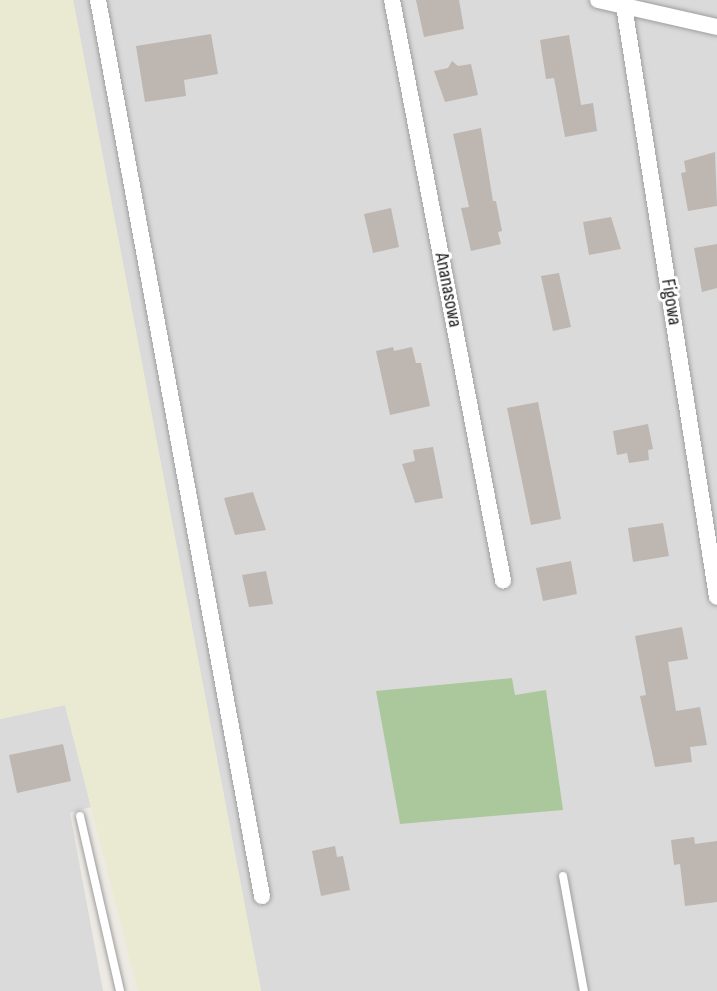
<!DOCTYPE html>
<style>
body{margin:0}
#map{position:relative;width:717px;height:991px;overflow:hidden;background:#edeae4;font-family:"Sofia Sans Condensed",sans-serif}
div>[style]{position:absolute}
.residential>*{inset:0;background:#dbdada}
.farmland>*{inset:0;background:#e9ead1}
.forest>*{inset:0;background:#abc89d}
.building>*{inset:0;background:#bdb6b1}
.roads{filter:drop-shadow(0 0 2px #9e9e9e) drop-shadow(0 0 2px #9e9e9e)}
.lane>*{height:8px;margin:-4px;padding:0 4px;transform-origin:4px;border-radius:4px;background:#fff}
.street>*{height:16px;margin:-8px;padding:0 8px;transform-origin:8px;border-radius:8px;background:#fff}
span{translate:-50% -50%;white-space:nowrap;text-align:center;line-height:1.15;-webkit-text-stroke:6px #fff;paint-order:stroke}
.street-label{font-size:20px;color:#1d1d1d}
</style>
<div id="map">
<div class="residential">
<i style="clip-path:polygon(73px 0,717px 0,717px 991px,261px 991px)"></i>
<i style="clip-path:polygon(65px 705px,91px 807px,70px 813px,103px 991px,0 991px,0 719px)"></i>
</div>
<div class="farmland">
<i style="clip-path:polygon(0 0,73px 0,261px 991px,138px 991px,65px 705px,0 719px)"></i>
</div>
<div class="forest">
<i style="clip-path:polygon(512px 678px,515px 695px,546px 690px,563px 810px,400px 824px,376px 691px)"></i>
</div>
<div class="building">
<i style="clip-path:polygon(416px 0,459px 0,464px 29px,424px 37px)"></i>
<i style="clip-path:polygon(211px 34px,218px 74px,184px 80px,186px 96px,145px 102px,136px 46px)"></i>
<i style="clip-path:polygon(569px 35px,581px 105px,593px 103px,597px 131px,565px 137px,554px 78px,546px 79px,540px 40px)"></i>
<i style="clip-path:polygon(452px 61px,458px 66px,471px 64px,478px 95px,445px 102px,434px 71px,448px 68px)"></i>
<i style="clip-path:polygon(481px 128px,493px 201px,496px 201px,502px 231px,498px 232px,501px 244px,471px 251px,461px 208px,469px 207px,453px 134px)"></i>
<i style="clip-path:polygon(715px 152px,717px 206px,688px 211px,681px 173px,686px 172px,684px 161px)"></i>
<i style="clip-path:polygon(391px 208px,399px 247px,373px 253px,364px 214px)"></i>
<i style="clip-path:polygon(611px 217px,621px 249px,589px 255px,583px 222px)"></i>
<i style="clip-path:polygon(717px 244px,717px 288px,702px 292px,694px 248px)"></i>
<i style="clip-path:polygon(559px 273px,571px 327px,553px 331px,541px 276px)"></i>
<i style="clip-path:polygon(393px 347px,394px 351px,412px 347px,416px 363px,421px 363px,430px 406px,390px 415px,376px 351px)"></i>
<i style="clip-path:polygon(538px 402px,561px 519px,531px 525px,507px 408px)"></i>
<i style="clip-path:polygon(648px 424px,653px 449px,648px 450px,649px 460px,629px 463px,627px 453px,617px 455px,613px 431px)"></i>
<i style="clip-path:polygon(433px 447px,443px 498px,415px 503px,402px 464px,415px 461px,413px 450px)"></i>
<i style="clip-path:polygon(253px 492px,266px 530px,235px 535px,224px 498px)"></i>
<i style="clip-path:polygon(663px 523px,669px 556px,633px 562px,628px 528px)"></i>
<i style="clip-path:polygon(571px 561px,577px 594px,543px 601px,536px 568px)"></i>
<i style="clip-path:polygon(266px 571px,273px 604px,249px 607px,242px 575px)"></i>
<i style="clip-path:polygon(682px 627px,688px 659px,668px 662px,676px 711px,700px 707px,707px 745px,690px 747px,692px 762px,655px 767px,640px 696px,646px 695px,635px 636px)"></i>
<i style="clip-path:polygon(63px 744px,71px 781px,17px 793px,9px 755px)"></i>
<i style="clip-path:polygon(694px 837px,695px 844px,717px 841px,717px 902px,685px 906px,680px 864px,674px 865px,671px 840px)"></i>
<i style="clip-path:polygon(335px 846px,337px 857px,343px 856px,350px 890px,321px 896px,312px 851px)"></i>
</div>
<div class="roads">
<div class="lane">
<i style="left:80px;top:816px;width:180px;rotate:77.1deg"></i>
<i style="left:563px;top:876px;width:117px;rotate:79.7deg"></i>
</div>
<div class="street">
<i style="left:98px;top:0;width:911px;rotate:79.63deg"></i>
<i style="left:392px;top:0;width:591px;rotate:79.17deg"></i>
<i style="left:598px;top:0;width:122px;rotate:12.8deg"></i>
<i style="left:624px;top:6px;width:598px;rotate:81.06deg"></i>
</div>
</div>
<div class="street-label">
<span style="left:448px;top:290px;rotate:79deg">Ananasowa</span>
<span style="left:671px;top:302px;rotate:81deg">Figowa</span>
</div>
</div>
